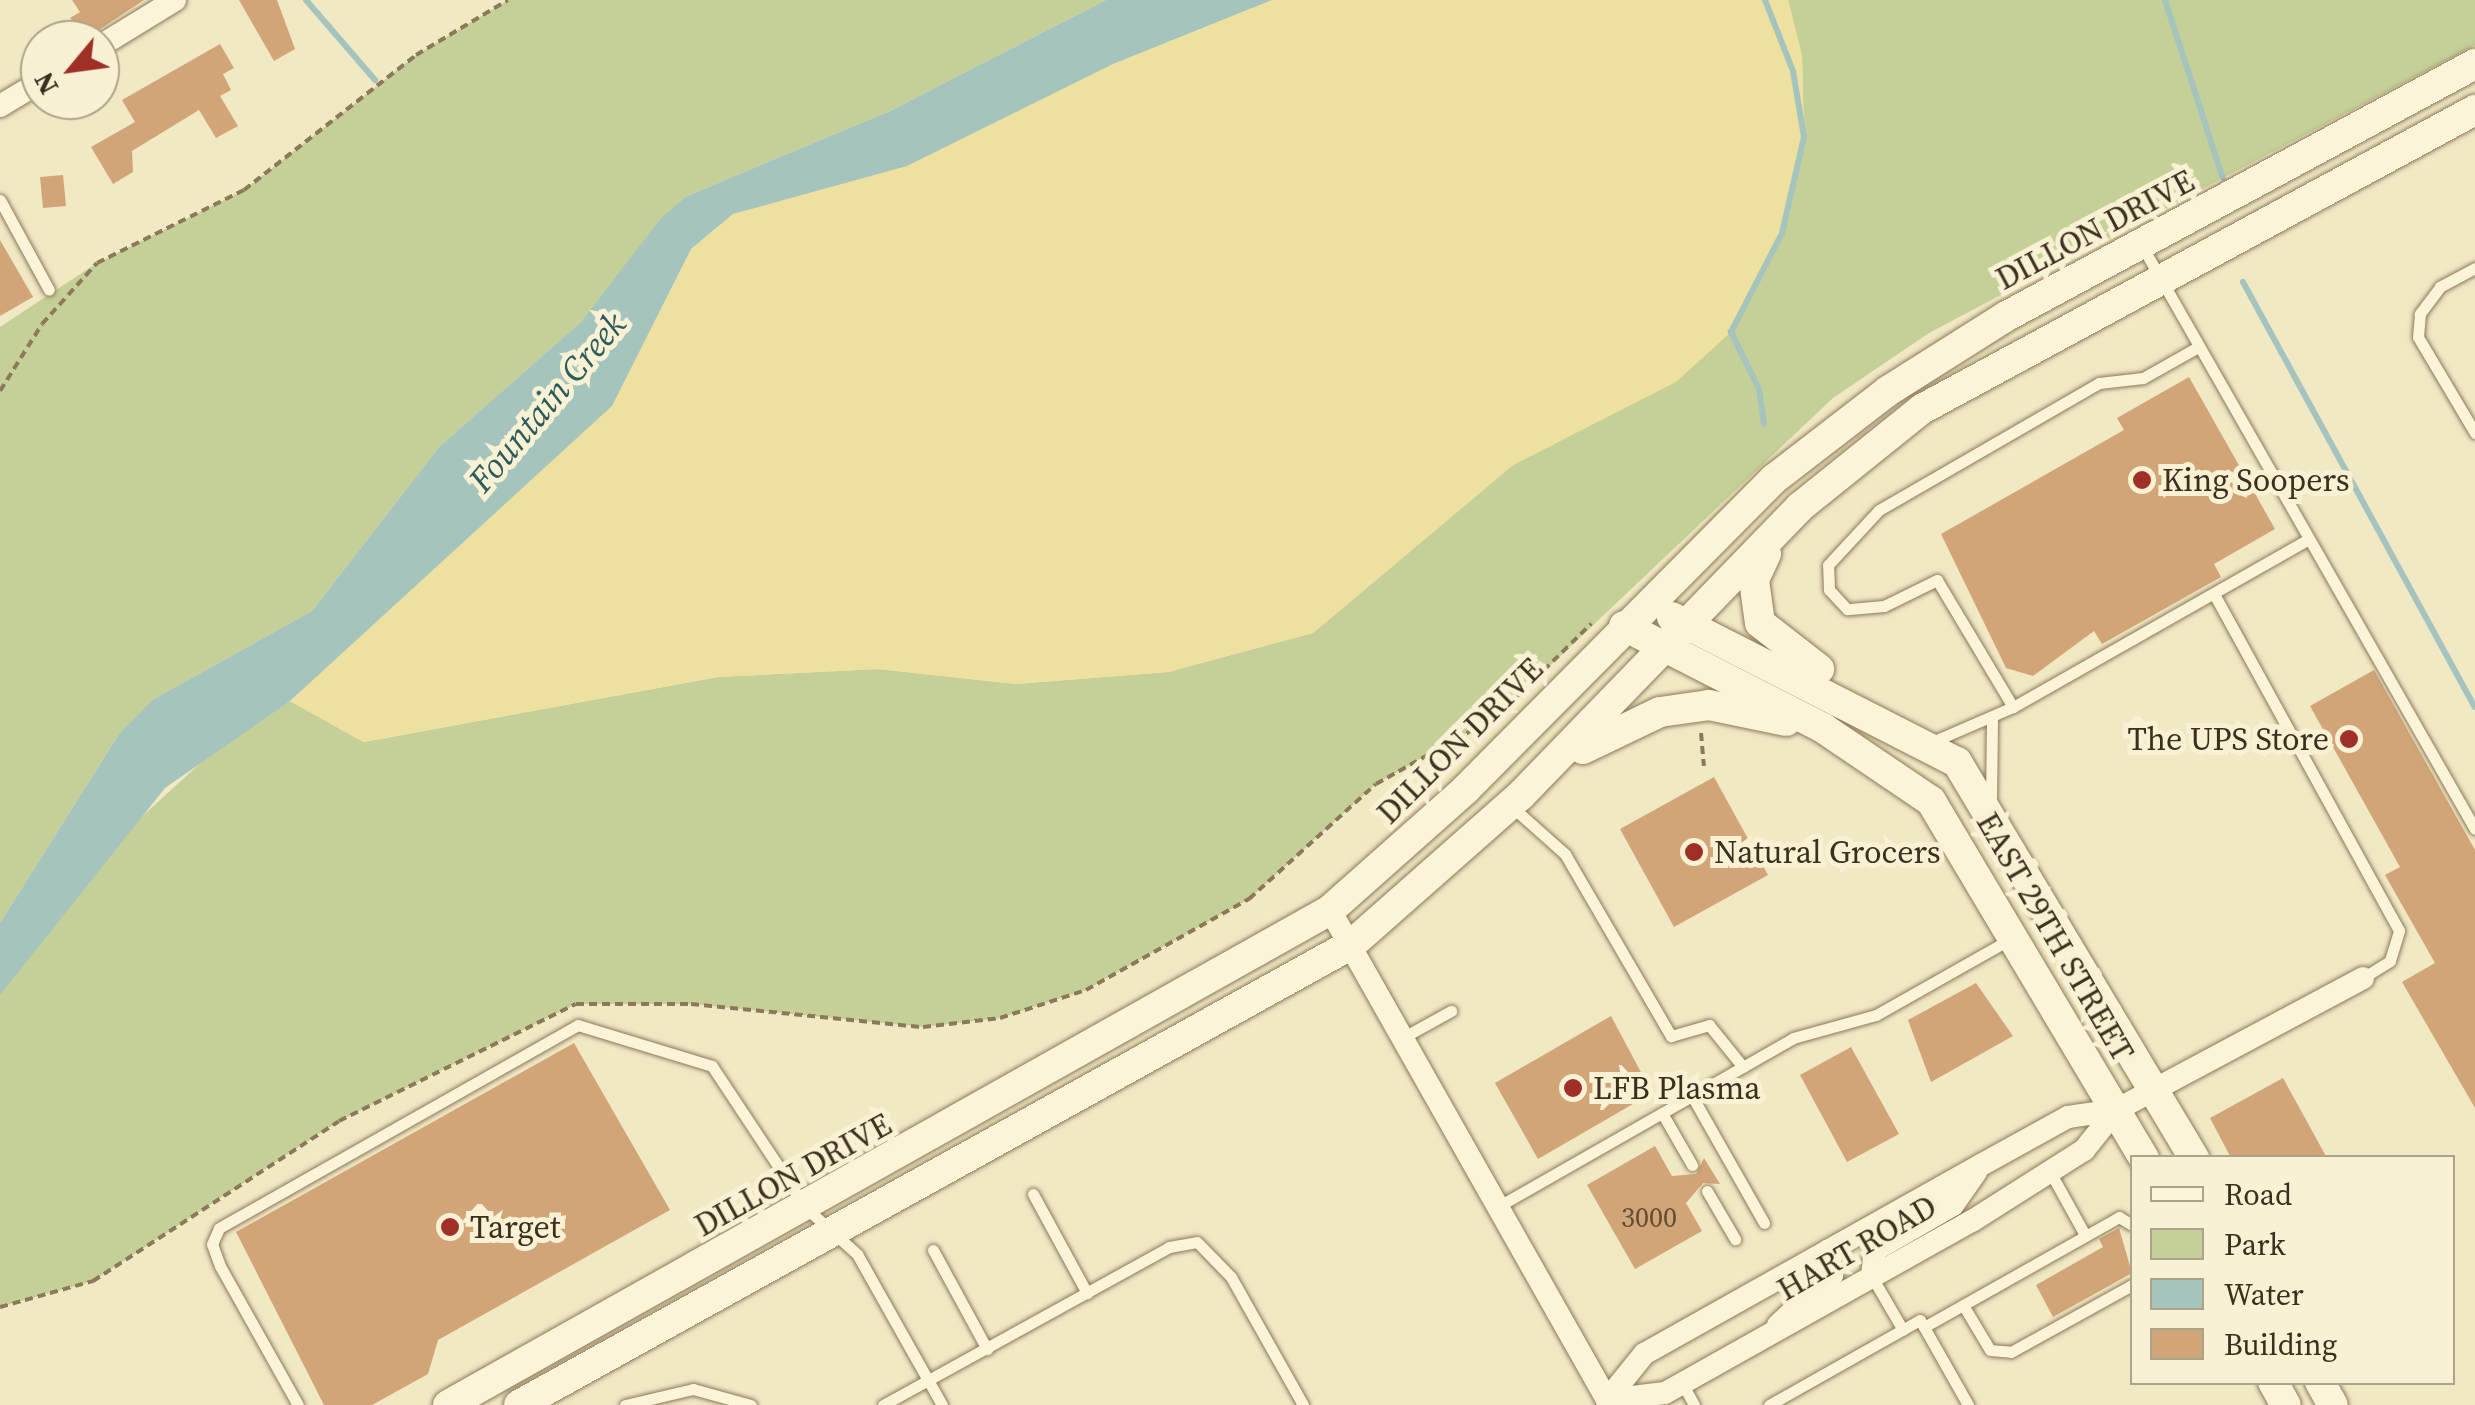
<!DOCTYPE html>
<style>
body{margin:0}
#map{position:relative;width:2475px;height:1405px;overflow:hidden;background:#f1e8c4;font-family:"Source Serif 4",serif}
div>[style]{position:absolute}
.green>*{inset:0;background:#c4d097}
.sand>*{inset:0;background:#eee19f}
.water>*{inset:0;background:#a6c4be}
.stream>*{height:6px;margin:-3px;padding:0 3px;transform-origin:3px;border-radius:3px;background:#a6c4be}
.building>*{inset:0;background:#d1a577}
.path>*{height:4px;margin-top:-2px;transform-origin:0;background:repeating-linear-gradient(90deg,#8d7959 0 8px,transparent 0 13px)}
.roads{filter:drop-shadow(0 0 2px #8d7959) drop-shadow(0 0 2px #8d7959)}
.lane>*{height:11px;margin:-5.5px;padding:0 5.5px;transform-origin:5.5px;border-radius:5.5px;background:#fbf4d8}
.street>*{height:22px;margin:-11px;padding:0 11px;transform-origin:11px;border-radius:11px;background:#fbf4d8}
.secondary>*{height:30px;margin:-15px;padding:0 15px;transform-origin:15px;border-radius:15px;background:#fbf4d8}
.dots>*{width:28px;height:28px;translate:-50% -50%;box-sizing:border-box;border:5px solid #f8f1d4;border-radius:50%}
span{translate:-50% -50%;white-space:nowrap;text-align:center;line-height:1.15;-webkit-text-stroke:10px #f8f1d4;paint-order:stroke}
.number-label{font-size:28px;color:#614c34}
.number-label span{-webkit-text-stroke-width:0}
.street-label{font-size:32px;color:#3c2f1e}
.poi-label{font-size:32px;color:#3c2f1e}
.left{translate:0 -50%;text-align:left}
.right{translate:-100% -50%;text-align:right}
.water-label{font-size:35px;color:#2c5b5d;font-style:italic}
.legend{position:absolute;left:2130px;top:1155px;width:325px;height:230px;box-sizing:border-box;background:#f8f1d4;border:2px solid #ada38b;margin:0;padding:12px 18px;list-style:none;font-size:30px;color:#3c2f1e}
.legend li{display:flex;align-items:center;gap:20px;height:50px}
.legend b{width:50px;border:2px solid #ada38b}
.north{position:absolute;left:20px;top:20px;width:100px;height:100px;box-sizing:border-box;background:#f8f1d4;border:2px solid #ada38b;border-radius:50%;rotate:241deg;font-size:28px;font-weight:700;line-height:40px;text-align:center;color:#3c2f1e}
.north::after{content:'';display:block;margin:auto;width:35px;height:45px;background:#a03025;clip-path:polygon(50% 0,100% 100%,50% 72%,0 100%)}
</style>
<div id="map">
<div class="green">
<i style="clip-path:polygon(508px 0,1106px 0,890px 111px,687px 196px,582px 321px,439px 447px,312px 611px,152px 700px,119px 734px,0 923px,0 327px,97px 263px,244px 190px,416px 55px)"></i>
<i style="clip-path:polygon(1788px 0,2475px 0,2475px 45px,1929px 333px,1833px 398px,1497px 716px,1376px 784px,1249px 899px,1086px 990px,1000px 1018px,923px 1027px,691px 1004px,576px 1004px,339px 1121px,93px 1281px,0 1307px,0 995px,111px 845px,230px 736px,290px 701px,364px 742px,718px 677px,878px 669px,1016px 684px,1168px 672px,1313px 633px,1513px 465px,1731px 332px,1782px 233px,1804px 137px,1802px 56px)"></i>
</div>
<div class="sand">
<i style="clip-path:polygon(1272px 0,1788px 0,1802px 56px,1804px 137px,1782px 233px,1731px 332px,1676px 382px,1513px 465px,1313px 633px,1168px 672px,1015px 684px,878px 669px,718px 677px,363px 742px,290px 701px,612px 406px,691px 249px,733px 214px)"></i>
</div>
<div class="water">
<i style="clip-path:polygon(1106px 0,1272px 0,1113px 64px,907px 166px,733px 214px,691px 249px,612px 406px,290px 701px,165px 788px,0 995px,0 923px,119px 734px,152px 700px,312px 611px,439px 447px,582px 321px,661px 218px,687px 196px,890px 111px)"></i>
</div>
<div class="stream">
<i style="left:306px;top:0;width:106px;rotate:49.2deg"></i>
<i style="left:2165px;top:0;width:187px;rotate:72deg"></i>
<i style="left:2243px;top:282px;width:484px;rotate:61.4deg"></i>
<i style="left:1764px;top:424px;width:35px;rotate:-98deg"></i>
<i style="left:1759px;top:389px;width:64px;rotate:-116.2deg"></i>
<i style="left:1731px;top:332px;width:111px;rotate:-62.7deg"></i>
<i style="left:1782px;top:233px;width:98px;rotate:-77.1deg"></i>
<i style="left:1804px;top:137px;width:67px;rotate:-99.5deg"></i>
<i style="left:1793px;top:71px;width:76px;rotate:-111.5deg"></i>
</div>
<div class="building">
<i style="clip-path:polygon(72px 0,144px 0,88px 37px,70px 18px,80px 12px)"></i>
<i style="clip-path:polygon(239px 0,277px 0,295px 49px,274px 61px)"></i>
<i style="clip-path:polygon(220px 44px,234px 68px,223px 74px,231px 90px,220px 96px,238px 126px,216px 138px,199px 110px,132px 151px,133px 172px,113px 184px,91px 147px,135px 122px,122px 100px)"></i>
<i style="clip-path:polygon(63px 175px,66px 206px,43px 208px,40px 177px)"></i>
<i style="clip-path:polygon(0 240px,33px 297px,0 316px)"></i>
<i style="clip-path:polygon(2189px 377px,2275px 529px,2214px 564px,2221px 577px,2102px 644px,2094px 631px,2033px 676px,2006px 668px,1941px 534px,2124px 430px,2117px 418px)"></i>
<i style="clip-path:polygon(2374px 670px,2475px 850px,2475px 1108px,2402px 982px,2435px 963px,2385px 875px,2400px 867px,2310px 706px)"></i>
<i style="clip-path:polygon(1714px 777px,1768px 875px,1674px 927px,1620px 829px)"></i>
<i style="clip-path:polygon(1976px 983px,2013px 1036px,1931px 1082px,1908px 1020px)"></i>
<i style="clip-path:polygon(1611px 1016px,1652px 1093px,1538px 1159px,1495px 1083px)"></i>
<i style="clip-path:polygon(574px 1043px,670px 1210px,438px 1340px,428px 1374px,372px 1405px,324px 1405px,236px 1232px)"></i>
<i style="clip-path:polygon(1851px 1047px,1899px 1134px,1847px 1162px,1800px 1075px)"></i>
<i style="clip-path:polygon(2283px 1078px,2327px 1158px,2231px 1158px,2210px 1118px)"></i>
<i style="clip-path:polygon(1655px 1146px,1672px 1176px,1696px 1174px,1704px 1158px,1720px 1184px,1703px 1183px,1686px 1203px,1702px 1231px,1635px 1269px,1587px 1185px)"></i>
<i style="clip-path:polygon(2119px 1228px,2132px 1273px,2053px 1317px,2036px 1285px,2103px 1247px,2099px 1239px)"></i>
</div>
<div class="path">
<i style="left:0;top:391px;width:79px;rotate:-57.9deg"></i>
<i style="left:42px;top:324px;width:82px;rotate:-48deg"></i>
<i style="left:97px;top:263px;width:164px;rotate:-26.4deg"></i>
<i style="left:244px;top:190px;width:219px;rotate:-38.1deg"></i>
<i style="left:416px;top:55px;width:107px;rotate:-30.9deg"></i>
<i style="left:1701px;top:733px;width:33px;rotate:85deg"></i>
<i style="left:0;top:1307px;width:97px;rotate:-15.6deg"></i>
<i style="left:93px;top:1281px;width:293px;rotate:-33deg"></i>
<i style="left:339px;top:1121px;width:264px;rotate:-26.3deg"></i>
<i style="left:576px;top:1004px;width:115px"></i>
<i style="left:691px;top:1004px;width:233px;rotate:5.7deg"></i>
<i style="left:923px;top:1027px;width:78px;rotate:-6.7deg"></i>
<i style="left:1000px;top:1018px;width:90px;rotate:-18deg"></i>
<i style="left:1086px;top:990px;width:187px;rotate:-29.2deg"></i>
<i style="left:1249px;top:899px;width:171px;rotate:-42.2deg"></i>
<i style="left:1376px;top:784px;width:139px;rotate:-29.3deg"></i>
<i style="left:1497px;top:716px;width:132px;rotate:-44.4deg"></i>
</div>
<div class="roads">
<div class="lane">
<i style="left:0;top:200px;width:102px;rotate:61.4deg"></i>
<i style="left:2142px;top:246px;width:671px;rotate:60.27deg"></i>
<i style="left:2475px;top:268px;width:40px;rotate:152deg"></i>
<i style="left:2440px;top:287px;width:34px;rotate:127deg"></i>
<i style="left:2420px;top:314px;width:23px;rotate:95deg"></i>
<i style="left:2418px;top:337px;width:112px;rotate:59.3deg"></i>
<i style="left:2214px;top:594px;width:384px;rotate:61.2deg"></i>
<i style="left:2399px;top:931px;width:31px;rotate:107deg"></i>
<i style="left:2390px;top:961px;width:32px;rotate:148deg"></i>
<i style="left:2013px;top:707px;width:148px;rotate:-120.9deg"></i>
<i style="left:1937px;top:580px;width:59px;rotate:153.9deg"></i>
<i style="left:1884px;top:606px;width:37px;rotate:175deg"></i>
<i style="left:1847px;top:609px;width:26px;rotate:-133deg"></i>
<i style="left:1829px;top:590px;width:25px;rotate:-92deg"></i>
<i style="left:1828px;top:565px;width:75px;rotate:-47.2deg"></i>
<i style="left:1879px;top:510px;width:254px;rotate:-30deg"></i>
<i style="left:2099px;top:383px;width:44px;rotate:-6.5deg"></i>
<i style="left:2143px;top:378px;width:63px;rotate:-29.4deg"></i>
<i style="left:1932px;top:742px;width:88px;rotate:-23.4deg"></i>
<i style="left:2013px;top:707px;width:340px;rotate:-29.6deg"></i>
<i style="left:1991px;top:803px;width:85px;rotate:-89.3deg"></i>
<i style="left:1510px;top:805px;width:74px;rotate:41.7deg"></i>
<i style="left:1565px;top:854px;width:211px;rotate:59.8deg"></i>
<i style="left:1671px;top:1036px;width:40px;rotate:-16deg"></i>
<i style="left:1709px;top:1025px;width:54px;rotate:51deg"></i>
<i style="left:1404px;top:1037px;width:54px;rotate:-29deg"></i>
<i style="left:1692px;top:1096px;width:146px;rotate:60.4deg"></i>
<i style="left:1662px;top:1113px;width:60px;rotate:60deg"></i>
<i style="left:2049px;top:1170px;width:74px;rotate:61deg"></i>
<i style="left:1707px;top:1191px;width:56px;rotate:59.7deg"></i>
<i style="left:1033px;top:1194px;width:113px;rotate:61.4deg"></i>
<i style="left:1499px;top:1206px;width:339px;rotate:-29.7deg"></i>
<i style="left:1793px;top:1038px;width:86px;rotate:-15.5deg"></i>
<i style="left:1876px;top:1015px;width:156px;rotate:-29.5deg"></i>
<i style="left:933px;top:1250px;width:113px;rotate:61.4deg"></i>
<i style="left:1872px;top:1277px;width:61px;rotate:59.7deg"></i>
<i style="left:1963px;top:1305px;width:52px;rotate:59deg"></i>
<i style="left:1990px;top:1350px;width:21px;rotate:5deg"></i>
<i style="left:2011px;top:1352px;width:138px;rotate:-29deg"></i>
<i style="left:1924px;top:1327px;width:224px;rotate:-29.4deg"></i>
<i style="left:2119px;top:1217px;width:15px;rotate:32deg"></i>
<i style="left:1682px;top:1383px;width:25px;rotate:61deg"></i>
<i style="left:298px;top:1405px;width:159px;rotate:-119.3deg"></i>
<i style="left:220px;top:1266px;width:23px;rotate:-110deg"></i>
<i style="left:212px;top:1244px;width:17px;rotate:-66deg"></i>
<i style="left:219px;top:1228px;width:412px;rotate:-29.5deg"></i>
<i style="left:578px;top:1025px;width:140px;rotate:17deg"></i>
<i style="left:712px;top:1066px;width:170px;rotate:56.5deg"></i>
<i style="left:806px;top:1208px;width:69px;rotate:42deg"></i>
<i style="left:857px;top:1254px;width:173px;rotate:60.6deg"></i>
<i style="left:625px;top:1405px;width:70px;rotate:-13.2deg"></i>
<i style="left:693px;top:1389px;width:60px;rotate:15.4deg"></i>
<i style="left:883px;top:1405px;width:327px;rotate:-28.9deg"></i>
<i style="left:1169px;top:1247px;width:28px;rotate:-10deg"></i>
<i style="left:1197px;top:1242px;width:49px;rotate:45.8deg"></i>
<i style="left:1231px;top:1277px;width:147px;rotate:60.6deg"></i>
<i style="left:1769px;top:1405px;width:173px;rotate:-29.4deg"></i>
<i style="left:1920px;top:1320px;width:98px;rotate:60.5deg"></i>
</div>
<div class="street">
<i style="left:100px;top:46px;width:88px;rotate:-31.5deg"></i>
<i style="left:0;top:106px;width:47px;rotate:-31deg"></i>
<i style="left:1330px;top:910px;width:569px;rotate:60.51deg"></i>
<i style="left:1872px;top:1277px;width:27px;rotate:-84deg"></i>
<i style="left:1875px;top:1250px;width:90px;rotate:-30deg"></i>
<i style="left:1953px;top:1205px;width:40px;rotate:-55.1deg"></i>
<i style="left:1778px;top:1325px;width:74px;rotate:-42.8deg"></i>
<i style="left:1832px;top:1275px;width:25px;rotate:-97deg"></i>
<i style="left:1607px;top:1400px;width:59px;rotate:-51.2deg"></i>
<i style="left:1644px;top:1354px;width:386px;rotate:-29.3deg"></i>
<i style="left:1981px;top:1165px;width:99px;rotate:-28.9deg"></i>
<i style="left:2068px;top:1117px;width:49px;rotate:-8.3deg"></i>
<i style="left:2116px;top:1110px;width:280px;rotate:-28.1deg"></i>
<i style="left:1607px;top:1400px;width:58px;rotate:-6.9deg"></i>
<i style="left:1665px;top:1393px;width:352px;rotate:-29.3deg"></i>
<i style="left:1972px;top:1221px;width:133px;rotate:-32.4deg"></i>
<i style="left:2084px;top:1150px;width:51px;rotate:-51.3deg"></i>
</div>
<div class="secondary">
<i style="left:1766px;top:554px;width:29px;rotate:115deg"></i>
<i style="left:1754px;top:580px;width:43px;rotate:82.1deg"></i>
<i style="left:1760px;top:623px;width:75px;rotate:37.9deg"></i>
<i style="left:1672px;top:617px;width:320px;rotate:27deg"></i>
<i style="left:1957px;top:762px;width:462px;rotate:59.1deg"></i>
<i style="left:1624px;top:626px;width:224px;rotate:27.1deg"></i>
<i style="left:1823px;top:728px;width:130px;rotate:34.1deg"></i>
<i style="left:1931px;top:801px;width:416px;rotate:59.2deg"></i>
<i style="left:1583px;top:749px;width:85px;rotate:-25.7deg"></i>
<i style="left:1660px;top:712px;width:49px;rotate:-8.1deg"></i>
<i style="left:1709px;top:705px;width:79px;rotate:11.7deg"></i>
<i style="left:2273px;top:1382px;width:26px;rotate:61deg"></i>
<i style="left:2320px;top:1382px;width:26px;rotate:61deg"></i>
<i style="left:448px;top:1405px;width:1011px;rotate:-29.3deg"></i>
<i style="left:1330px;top:910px;width:181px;rotate:-41.6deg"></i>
<i style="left:1465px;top:790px;width:438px;rotate:-45.2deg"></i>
<i style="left:1774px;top:479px;width:144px;rotate:-37.7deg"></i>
<i style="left:1888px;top:391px;width:138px;rotate:-32.3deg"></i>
<i style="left:2005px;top:317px;width:534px;rotate:-28.29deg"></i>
<i style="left:519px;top:1405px;width:952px;rotate:-28.96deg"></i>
<i style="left:1352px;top:944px;width:225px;rotate:-41.4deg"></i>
<i style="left:1521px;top:795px;width:401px;rotate:-45.9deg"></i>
<i style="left:1800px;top:507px;width:156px;rotate:-38.8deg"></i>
<i style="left:1922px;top:409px;width:629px;rotate:-28.4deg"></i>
</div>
</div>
<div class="dots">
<i style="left:2142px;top:480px;background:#a03025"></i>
<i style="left:2349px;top:739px;background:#a03025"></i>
<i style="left:1694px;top:852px;background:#a03025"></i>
<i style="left:1573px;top:1088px;background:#a03025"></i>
<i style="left:450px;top:1227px;background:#a03025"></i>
</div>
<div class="number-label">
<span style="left:1649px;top:1217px">3000</span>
</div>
<div class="street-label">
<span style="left:2095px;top:230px;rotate:-28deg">DILLON DRIVE</span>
<span style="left:1460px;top:741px;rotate:-45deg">DILLON DRIVE</span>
<span style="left:2055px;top:937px;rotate:60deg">EAST 29TH STREET</span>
<span style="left:793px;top:1175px;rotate:-29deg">DILLON DRIVE</span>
<span style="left:1857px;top:1248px;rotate:-30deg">HART ROAD</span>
</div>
<div class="poi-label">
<span class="left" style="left:2162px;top:480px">King Soopers</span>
<span class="right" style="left:2329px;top:739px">The UPS Store</span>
<span class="left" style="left:1714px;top:852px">Natural Grocers</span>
<span class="left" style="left:1593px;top:1088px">LFB Plasma</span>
<span class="left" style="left:470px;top:1227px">Target</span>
</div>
<div class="water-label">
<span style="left:547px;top:402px;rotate:-50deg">Fountain Creek</span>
</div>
<ul class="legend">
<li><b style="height:12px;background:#fbf4d8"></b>Road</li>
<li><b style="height:28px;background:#c4d097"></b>Park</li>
<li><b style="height:28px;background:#a6c4be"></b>Water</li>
<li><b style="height:28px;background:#d1a577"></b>Building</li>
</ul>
<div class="north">N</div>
</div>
